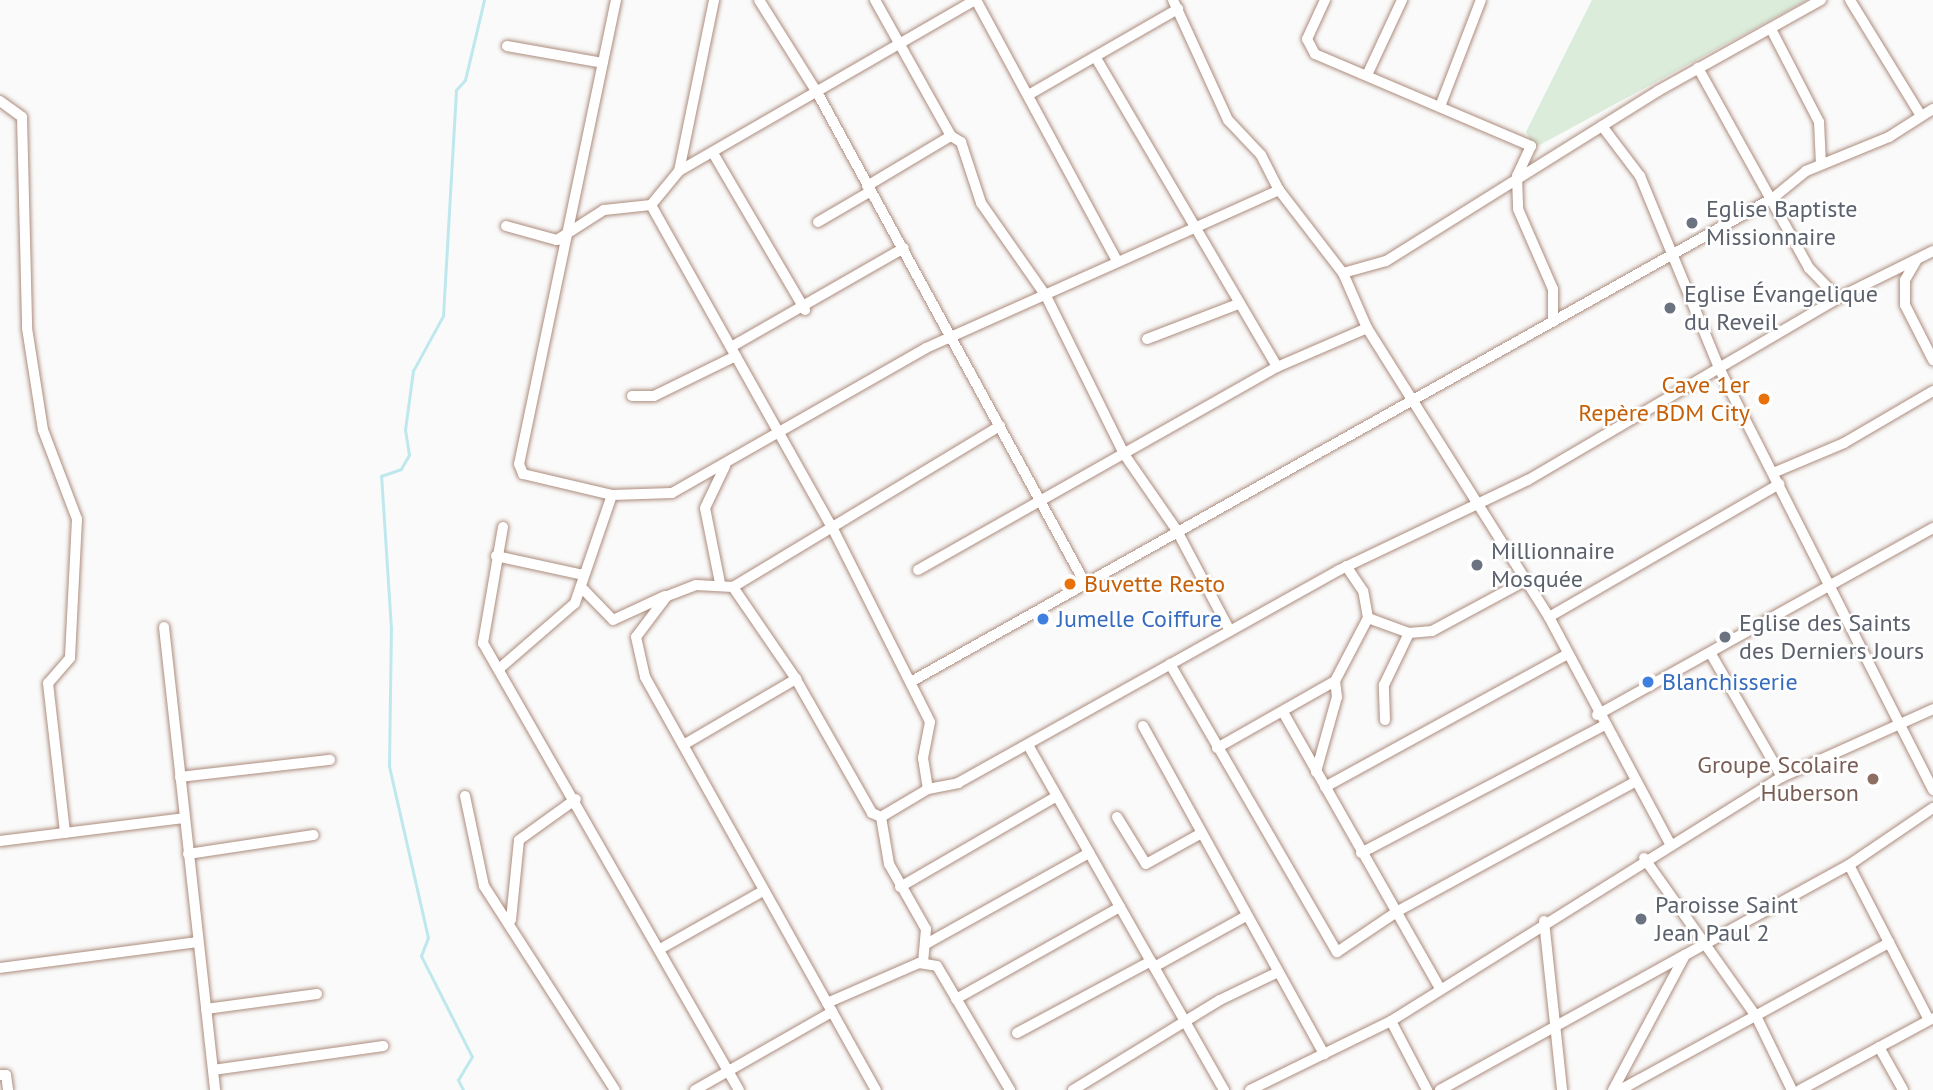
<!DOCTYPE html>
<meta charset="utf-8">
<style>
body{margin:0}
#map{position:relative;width:1933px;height:1090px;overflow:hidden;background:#fafafa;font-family:"PT Sans",sans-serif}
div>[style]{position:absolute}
.green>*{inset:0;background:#dbecdb}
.stream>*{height:2.5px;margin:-1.25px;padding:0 1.25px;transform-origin:1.25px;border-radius:1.25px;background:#bee8ed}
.roads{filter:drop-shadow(0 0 2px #ac8c7d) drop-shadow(0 0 2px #ac8c7d)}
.minor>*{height:10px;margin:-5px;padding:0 5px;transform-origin:5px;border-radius:5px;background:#fff}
.dots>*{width:19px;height:19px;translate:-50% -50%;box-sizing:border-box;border:4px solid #fff;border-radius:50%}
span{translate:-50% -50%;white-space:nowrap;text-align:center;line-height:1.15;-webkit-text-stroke:5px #fff;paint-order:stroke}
.worship-label{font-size:24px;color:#5b616d}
.left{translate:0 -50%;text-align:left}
.food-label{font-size:24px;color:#c56008}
.right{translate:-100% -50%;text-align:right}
.shop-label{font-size:24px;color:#366cbe}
.education-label{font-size:24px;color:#785e54}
</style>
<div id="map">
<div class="green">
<i style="clip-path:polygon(1592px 0,1807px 0,1534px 148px,1526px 132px)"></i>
</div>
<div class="stream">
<i style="left:463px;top:1090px;width:11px;rotate:-117deg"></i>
<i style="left:458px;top:1080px;width:27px;rotate:-59deg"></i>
<i style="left:472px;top:1057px;width:113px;rotate:-116.8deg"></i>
<i style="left:421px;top:956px;width:19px;rotate:-69deg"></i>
<i style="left:428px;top:938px;width:176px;rotate:-102.8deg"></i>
<i style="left:389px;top:766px;width:137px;rotate:-89.2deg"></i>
<i style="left:391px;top:629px;width:153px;rotate:-93.7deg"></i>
<i style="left:381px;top:476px;width:21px;rotate:-19deg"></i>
<i style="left:401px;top:469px;width:16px;rotate:-60deg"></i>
<i style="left:409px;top:455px;width:25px;rotate:-99deg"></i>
<i style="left:405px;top:430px;width:60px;rotate:-82.3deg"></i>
<i style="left:413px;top:371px;width:63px;rotate:-61.4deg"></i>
<i style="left:443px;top:316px;width:226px;rotate:-86.7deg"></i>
<i style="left:456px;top:90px;width:13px;rotate:-48deg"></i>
<i style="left:465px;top:80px;width:82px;rotate:-76.6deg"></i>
</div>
<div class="roads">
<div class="minor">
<i style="left:616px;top:0;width:474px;rotate:101.8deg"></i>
<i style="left:519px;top:464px;width:11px;rotate:68deg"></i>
<i style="left:523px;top:474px;width:91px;rotate:13.3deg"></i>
<i style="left:612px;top:495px;width:60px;rotate:-1.9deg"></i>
<i style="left:672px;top:493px;width:292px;rotate:-29.7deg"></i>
<i style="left:926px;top:348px;width:387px;rotate:-24.1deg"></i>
<i style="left:1279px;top:190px;width:105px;rotate:52.4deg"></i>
<i style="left:1343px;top:273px;width:60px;rotate:66.4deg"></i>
<i style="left:1367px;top:328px;width:342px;rotate:57.8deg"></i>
<i style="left:1549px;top:617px;width:255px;rotate:61.9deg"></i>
<i style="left:759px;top:0;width:111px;rotate:57.9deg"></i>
<i style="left:818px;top:94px;width:559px;rotate:61.37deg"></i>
<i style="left:875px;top:0;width:156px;rotate:60.8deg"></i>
<i style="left:951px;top:136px;width:12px;rotate:31deg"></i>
<i style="left:961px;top:142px;width:64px;rotate:71.8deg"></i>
<i style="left:981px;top:203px;width:113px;rotate:55deg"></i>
<i style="left:1046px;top:296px;width:176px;rotate:63.7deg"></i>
<i style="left:1124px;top:454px;width:91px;rotate:55.3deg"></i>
<i style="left:1176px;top:529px;width:115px;rotate:62.1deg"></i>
<i style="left:976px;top:0;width:294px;rotate:61.6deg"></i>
<i style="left:1173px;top:0;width:132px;rotate:65.4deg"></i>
<i style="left:1228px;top:120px;width:48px;rotate:46.7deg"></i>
<i style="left:1261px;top:155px;width:39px;rotate:63deg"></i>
<i style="left:1325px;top:0;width:43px;rotate:114.8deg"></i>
<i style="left:1307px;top:39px;width:17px;rotate:62deg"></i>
<i style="left:1315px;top:54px;width:235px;rotate:23.1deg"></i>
<i style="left:1531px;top:146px;width:33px;rotate:115deg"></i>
<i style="left:1517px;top:176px;width:33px;rotate:88deg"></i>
<i style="left:1518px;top:209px;width:87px;rotate:66.4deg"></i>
<i style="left:1553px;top:289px;width:33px;rotate:90deg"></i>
<i style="left:1850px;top:0;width:136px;rotate:58.5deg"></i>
<i style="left:1771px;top:29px;width:105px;rotate:62.7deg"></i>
<i style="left:1819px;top:122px;width:42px;rotate:87.3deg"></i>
<i style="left:507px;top:46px;width:97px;rotate:10deg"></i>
<i style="left:1096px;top:58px;width:358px;rotate:59.6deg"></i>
<i style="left:1368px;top:73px;width:81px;rotate:-65deg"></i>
<i style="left:1030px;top:94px;width:171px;rotate:-29.9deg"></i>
<i style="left:0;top:101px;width:27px;rotate:36deg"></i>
<i style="left:22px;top:117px;width:211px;rotate:88.6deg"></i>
<i style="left:27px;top:328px;width:103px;rotate:81.1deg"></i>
<i style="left:43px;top:430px;width:95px;rotate:69.1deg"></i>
<i style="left:77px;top:519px;width:139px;rotate:92.9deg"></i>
<i style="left:70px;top:658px;width:33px;rotate:131deg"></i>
<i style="left:48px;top:683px;width:151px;rotate:83.5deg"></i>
<i style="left:1441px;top:104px;width:111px;rotate:-69deg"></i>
<i style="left:1602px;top:126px;width:63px;rotate:52.8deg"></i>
<i style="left:1640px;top:176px;width:210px;rotate:67.6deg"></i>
<i style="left:1720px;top:370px;width:471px;rotate:63.1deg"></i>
<i style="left:713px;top:153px;width:182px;rotate:59.6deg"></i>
<i style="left:679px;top:171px;width:175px;rotate:-78.4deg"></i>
<i style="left:867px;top:186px;width:98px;rotate:-30.8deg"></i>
<i style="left:651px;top:205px;width:369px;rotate:60.7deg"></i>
<i style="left:832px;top:527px;width:218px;rotate:63.3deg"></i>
<i style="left:930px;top:722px;width:37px;rotate:101deg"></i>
<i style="left:923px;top:758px;width:31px;rotate:81deg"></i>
<i style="left:928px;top:789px;width:55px;rotate:149.2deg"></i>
<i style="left:881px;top:817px;width:10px;rotate:-156deg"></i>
<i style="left:872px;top:813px;width:154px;rotate:-119.6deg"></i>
<i style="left:796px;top:679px;width:112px;rotate:-124.4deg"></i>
<i style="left:733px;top:587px;width:37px;rotate:-177deg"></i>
<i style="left:696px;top:585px;width:31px;rotate:159deg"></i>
<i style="left:667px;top:596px;width:51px;rotate:127.1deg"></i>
<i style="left:636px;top:637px;width:41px;rotate:77.3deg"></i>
<i style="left:645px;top:677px;width:473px;rotate:60.8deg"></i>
<i style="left:651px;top:205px;width:44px;rotate:-50.5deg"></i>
<i style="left:679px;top:171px;width:342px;rotate:-30deg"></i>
<i style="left:818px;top:222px;width:61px;rotate:-30.3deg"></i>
<i style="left:506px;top:226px;width:53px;rotate:15.4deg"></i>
<i style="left:557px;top:240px;width:56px;rotate:-32.6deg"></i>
<i style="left:604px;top:210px;width:47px;rotate:-6.1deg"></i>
<i style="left:1916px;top:261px;width:22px;rotate:120deg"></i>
<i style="left:1905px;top:280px;width:25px;rotate:90deg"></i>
<i style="left:1905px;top:305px;width:62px;rotate:63deg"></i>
<i style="left:1343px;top:273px;width:45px;rotate:-15.6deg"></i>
<i style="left:1386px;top:261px;width:321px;rotate:-32deg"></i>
<i style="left:1658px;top:91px;width:187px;rotate:-29.2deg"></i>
<i style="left:1838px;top:298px;width:106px;rotate:-26.3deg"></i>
<i style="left:1147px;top:339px;width:97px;rotate:-21deg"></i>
<i style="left:731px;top:347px;width:199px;rotate:-29.8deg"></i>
<i style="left:632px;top:396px;width:22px"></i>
<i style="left:654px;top:396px;width:91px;rotate:-26deg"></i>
<i style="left:1773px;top:473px;width:77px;rotate:-22.9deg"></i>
<i style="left:1844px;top:443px;width:103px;rotate:-30.3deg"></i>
<i style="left:503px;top:527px;width:118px;rotate:99.8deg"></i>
<i style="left:483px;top:643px;width:515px;rotate:60.2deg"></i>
<i style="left:496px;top:556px;width:89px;rotate:12.3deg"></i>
<i style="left:918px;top:570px;width:412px;rotate:-29.5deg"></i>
<i style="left:1277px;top:367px;width:98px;rotate:-23.4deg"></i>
<i style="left:720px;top:583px;width:76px;rotate:-101.3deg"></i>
<i style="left:705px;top:508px;width:47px;rotate:-64.5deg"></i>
<i style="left:733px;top:587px;width:312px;rotate:-31.1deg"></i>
<i style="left:583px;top:589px;width:43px;rotate:45.9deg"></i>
<i style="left:613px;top:620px;width:57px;rotate:-24.8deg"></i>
<i style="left:1549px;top:617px;width:266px;rotate:-30deg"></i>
<i style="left:1368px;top:618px;width:44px;rotate:20.1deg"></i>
<i style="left:1409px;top:633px;width:23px;rotate:-5deg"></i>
<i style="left:1432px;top:631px;width:103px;rotate:-28.3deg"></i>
<i style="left:164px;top:627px;width:466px;rotate:83.7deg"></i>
<i style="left:1711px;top:654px;width:142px;rotate:60deg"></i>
<i style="left:1170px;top:664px;width:333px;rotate:59.9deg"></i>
<i style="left:1337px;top:952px;width:73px;rotate:-33.9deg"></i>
<i style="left:1398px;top:911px;width:270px;rotate:-28.6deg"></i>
<i style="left:500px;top:668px;width:99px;rotate:-40.9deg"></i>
<i style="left:575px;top:603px;width:114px;rotate:-71.1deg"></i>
<i style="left:914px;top:680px;width:985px;rotate:-29.3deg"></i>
<i style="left:1773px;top:198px;width:43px;rotate:-39.3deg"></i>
<i style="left:1806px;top:171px;width:90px;rotate:-22.3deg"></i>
<i style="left:1889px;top:137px;width:52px;rotate:-32.5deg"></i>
<i style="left:1283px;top:712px;width:316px;rotate:60.4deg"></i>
<i style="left:1597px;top:715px;width:385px;rotate:-29.1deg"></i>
<i style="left:1385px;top:720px;width:35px;rotate:-92deg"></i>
<i style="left:1384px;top:685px;width:58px;rotate:-64.3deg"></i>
<i style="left:1143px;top:726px;width:375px;rotate:61.1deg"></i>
<i style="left:685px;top:744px;width:129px;rotate:-30.4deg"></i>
<i style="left:1028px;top:745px;width:397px;rotate:60.4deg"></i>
<i style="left:1217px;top:748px;width:136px;rotate:-29.6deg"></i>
<i style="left:1335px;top:681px;width:71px;rotate:-62.4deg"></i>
<i style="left:1368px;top:618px;width:27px;rotate:-100deg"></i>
<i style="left:1363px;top:591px;width:30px;rotate:-124deg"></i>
<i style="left:1316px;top:772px;width:78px;rotate:-74.4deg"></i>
<i style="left:1337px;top:697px;width:16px;rotate:-97deg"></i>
<i style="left:180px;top:777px;width:151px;rotate:-6.5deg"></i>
<i style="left:1325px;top:787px;width:277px;rotate:-28.7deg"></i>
<i style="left:928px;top:789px;width:31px;rotate:-11deg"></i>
<i style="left:958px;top:783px;width:436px;rotate:-29.2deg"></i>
<i style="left:1339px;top:570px;width:209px;rotate:-25.5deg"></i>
<i style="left:1528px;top:480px;width:359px;rotate:-30.4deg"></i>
<i style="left:1838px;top:298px;width:42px;rotate:-134deg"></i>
<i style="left:1809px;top:268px;width:229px;rotate:-119deg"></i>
<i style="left:465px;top:796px;width:92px;rotate:78.1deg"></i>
<i style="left:484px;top:886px;width:242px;rotate:57.3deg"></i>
<i style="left:881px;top:817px;width:48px;rotate:80.3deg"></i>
<i style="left:889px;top:864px;width:75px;rotate:60.4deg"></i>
<i style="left:926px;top:929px;width:33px;rotate:95deg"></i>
<i style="left:1117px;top:817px;width:55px;rotate:58.3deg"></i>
<i style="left:1146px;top:864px;width:62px;rotate:-29.1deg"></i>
<i style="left:0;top:841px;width:185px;rotate:-7.1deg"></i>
<i style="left:1361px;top:853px;width:273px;rotate:-27.7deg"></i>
<i style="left:188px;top:854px;width:127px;rotate:-8.6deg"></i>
<i style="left:1644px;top:858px;width:194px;rotate:54.7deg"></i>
<i style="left:1756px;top:1016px;width:82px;rotate:64.1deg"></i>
<i style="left:1849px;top:865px;width:174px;rotate:62.7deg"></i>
<i style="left:900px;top:887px;width:181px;rotate:-30.1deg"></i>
<i style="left:511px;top:920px;width:80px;rotate:-84.3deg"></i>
<i style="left:519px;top:840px;width:70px;rotate:-35.7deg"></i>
<i style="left:1544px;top:921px;width:170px;rotate:83.9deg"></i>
<i style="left:926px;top:944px;width:187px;rotate:-29.2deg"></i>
<i style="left:660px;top:949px;width:118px;rotate:-29.4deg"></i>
<i style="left:1154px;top:967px;width:105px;rotate:-29deg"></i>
<i style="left:0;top:968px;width:200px;rotate:-7.5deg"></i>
<i style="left:956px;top:999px;width:188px;rotate:-29.3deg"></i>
<i style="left:827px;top:1003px;width:100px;rotate:-23.5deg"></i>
<i style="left:919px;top:963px;width:18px;rotate:9deg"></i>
<i style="left:937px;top:966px;width:144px;rotate:59.5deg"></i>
<i style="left:206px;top:1009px;width:112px;rotate:-7.7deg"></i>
<i style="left:1391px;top:1021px;width:78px;rotate:62.4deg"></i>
<i style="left:1017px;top:1033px;width:152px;rotate:-28.2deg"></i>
<i style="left:1879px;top:1047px;width:49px;rotate:60.8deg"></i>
<i style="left:213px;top:1070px;width:172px;rotate:-8deg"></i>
<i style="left:0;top:1075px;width:6px"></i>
<i style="left:6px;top:1075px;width:15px;rotate:82deg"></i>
<i style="left:695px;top:1090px;width:158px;rotate:-29.7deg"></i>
<i style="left:1073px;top:1090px;width:172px;rotate:-31.5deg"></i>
<i style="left:1220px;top:1000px;width:64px;rotate:-25.8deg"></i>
<i style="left:1250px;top:1090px;width:157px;rotate:-26.1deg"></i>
<i style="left:1391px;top:1021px;width:461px;rotate:-32deg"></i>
<i style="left:1782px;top:777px;width:166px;rotate:-24.2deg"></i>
<i style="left:1440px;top:1090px;width:280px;rotate:-28.9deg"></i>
<i style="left:1613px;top:1090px;width:153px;rotate:-61.9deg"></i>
<i style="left:1685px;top:955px;width:187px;rotate:-28.8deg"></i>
<i style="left:1849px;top:865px;width:102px;rotate:-34.2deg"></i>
<i style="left:1620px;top:1090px;width:307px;rotate:-28.7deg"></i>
<i style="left:1800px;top:1090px;width:151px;rotate:-28.4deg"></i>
</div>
</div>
<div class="dots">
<i style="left:1692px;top:223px;background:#6b7280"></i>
<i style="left:1670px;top:308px;background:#6b7280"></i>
<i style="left:1764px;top:399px;background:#e8710a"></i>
<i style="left:1477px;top:565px;background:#6b7280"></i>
<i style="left:1070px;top:584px;background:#e8710a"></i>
<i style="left:1043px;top:619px;background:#3f7fe0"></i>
<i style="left:1725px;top:637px;background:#6b7280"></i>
<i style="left:1648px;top:682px;background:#3f7fe0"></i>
<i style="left:1873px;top:779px;background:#8d6e63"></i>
<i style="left:1641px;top:919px;background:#6b7280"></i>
</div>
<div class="worship-label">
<span class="left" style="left:1706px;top:223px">Eglise Baptiste<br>Missionnaire</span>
<span class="left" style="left:1684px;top:308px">Eglise Évangelique<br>du Reveil</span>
<span class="left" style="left:1491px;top:565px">Millionnaire<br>Mosquée</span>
<span class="left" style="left:1739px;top:637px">Eglise des Saints<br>des Derniers Jours</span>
<span class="left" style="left:1655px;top:919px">Paroisse Saint<br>Jean Paul 2</span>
</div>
<div class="food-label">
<span class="right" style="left:1750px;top:399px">Cave 1er<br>Repère BDM City</span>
<span class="left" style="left:1084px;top:584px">Buvette Resto</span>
</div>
<div class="shop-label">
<span class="left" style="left:1057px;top:619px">Jumelle Coiffure</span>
<span class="left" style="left:1662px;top:682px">Blanchisserie</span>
</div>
<div class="education-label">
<span class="right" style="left:1859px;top:779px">Groupe Scolaire<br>Huberson</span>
</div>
</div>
